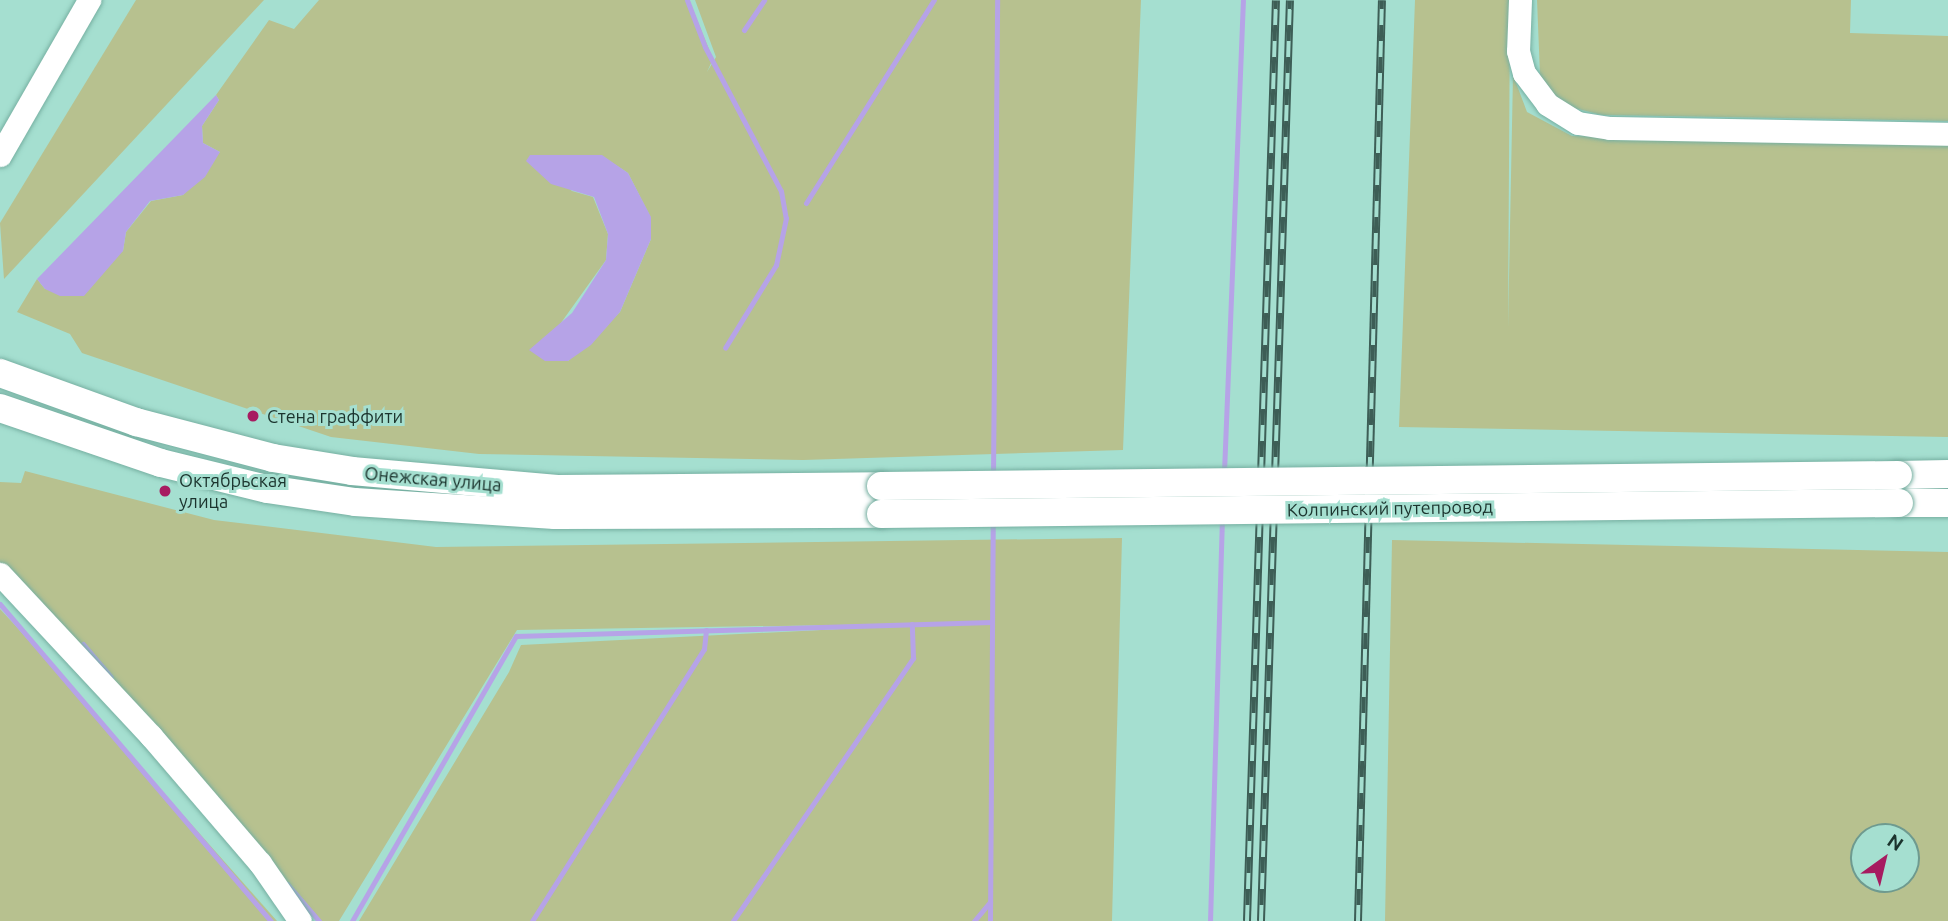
<!DOCTYPE html>
<meta charset="utf-8">
<style>
body{margin:0}
#map{position:relative;width:1948px;height:921px;overflow:hidden;background:#a5dfd0;font-family:Ubuntu,sans-serif}
div>[style]{position:absolute}
.green>*{inset:0;background:#b7c18f}
.water>*{inset:0;background:#b6a3e7}
.stream>*{height:5px;margin:-2.5px;padding:0 2.5px;transform-origin:2.5px;border-radius:2.5px;background:#b6a3e7}
.roads{filter:drop-shadow(0 0 2px #76afa1) drop-shadow(0 0 2px #76afa1)}
.minor>*{height:23px;margin:-11.5px;padding:0 11.5px;transform-origin:11.5px;border-radius:11.5px;background:#fff}
.major>*{height:28px;margin:-14px;padding:0 14px;transform-origin:14px;border-radius:14px;background:#fff}
.rail>*{height:8px;margin-top:-4px;transform-origin:0;background:repeating-linear-gradient(90deg,#a5dfd0 0 16px,#3d5e56 0 32px);box-sizing:border-box;border-block:2px solid #3d5e56}
.bridges{filter:drop-shadow(0 0 2px #76afa1) drop-shadow(0 0 2px #76afa1)}
.major-bridge>*{height:28px;margin:-14px;padding:0 14px;transform-origin:14px;border-radius:14px;background:#fff}
.dots>*{width:19px;height:19px;translate:-50% -50%;box-sizing:border-box;border:4px solid #a5dfd0;border-radius:50%}
span{translate:-50% -50%;white-space:nowrap;text-align:center;line-height:1.15;-webkit-text-stroke:6px #a5dfd0;paint-order:stroke}
.poi-label{font-size:18px;color:#1b332d}
.left{translate:0 -50%;text-align:left}
.street-label{font-size:18px;color:#1b332d}
.north{position:absolute;left:1850px;top:823px;width:70px;height:70px;box-sizing:border-box;background:#a5dfd0;border:2px solid #6e9a8f;border-radius:50%;rotate:34deg;font-size:19px;font-weight:700;line-height:28px;text-align:center;color:#1b332d}
.north::after{content:'';display:block;margin:auto;width:24px;height:32px;background:#a71b60;clip-path:polygon(50% 0,100% 100%,50% 72%,0 100%)}
</style>
<div id="map">
<div class="green">
<i style="clip-path:polygon(136px 0,264px 0,4px 279px,0 223px)"></i>
<i style="clip-path:polygon(evenodd,319px 0,689px 0,713px 59px,707px 72px,716px 57px,695px 0,1141px 0,1123px 450px,803px 460px,479px 454px,331px 437px,82px 353px,70px 334px,17px 312px,37px 279px,45px 289px,123px 251px,126px 232px,151px 201px,183px 195px,220px 152px,203px 143px,202px 126px,219px 100px,216px 95px,269px 20px,294px 29px,319px 0,530px 155px,602px 156px,628px 173px,651px 218px,651px 239px,620px 312px,568px 361px,558px 327px,606px 260px,608px 234px,593px 197px,572px 191px,530px 155px)"></i>
<i style="clip-path:polygon(1415px 0,1510px 0,1508px 328px,1513px 75px,1527px 112px,1572px 136px,1948px 145px,1948px 437px,1399px 427px)"></i>
<i style="clip-path:polygon(1537px 0,1851px 0,1850px 33px,1948px 36px,1948px 121px,1602px 115px,1562px 105px,1540px 75px)"></i>
<i style="clip-path:polygon(25px 471px,214px 520px,436px 547px,1122px 538px,1112px 921px,359px 921px,509px 672px,521px 645px,960px 623px,517px 630px,339px 921px,319px 921px,0 567px,0 482px,21px 483px)"></i>
<i style="clip-path:polygon(evenodd,1392px 540px,1948px 552px,1948px 921px,1385px 921px,1392px 540px,1906px 837px,1906px 879px,1864px 879px,1864px 837px,1906px 837px)"></i>
<i style="clip-path:polygon(0 609px,14px 624px,277px 921px,0 921px)"></i>
</div>
<div class="water">
<i style="clip-path:polygon(216px 95px,219px 100px,202px 126px,203px 143px,220px 152px,205px 177px,183px 195px,150px 201px,126px 232px,123px 251px,84px 296px,60px 296px,45px 289px,37px 279px)"></i>
<i style="clip-path:polygon(530px 155px,602px 155px,628px 173px,651px 217px,651px 239px,620px 312px,591px 345px,568px 361px,545px 361px,529px 350px,572px 313px,606px 260px,608px 234px,594px 197px,551px 184px,526px 161px)"></i>
</div>
<div class="stream">
<i style="left:687px;top:0;width:50px;rotate:69deg"></i>
<i style="left:705px;top:47px;width:163px;rotate:62.2deg"></i>
<i style="left:781px;top:191px;width:27px;rotate:80deg"></i>
<i style="left:786px;top:218px;width:48px;rotate:102deg"></i>
<i style="left:776px;top:265px;width:97px;rotate:121.6deg"></i>
<i style="left:744px;top:30px;width:36px;rotate:-56deg"></i>
<i style="left:806px;top:203px;width:240px;rotate:-57.8deg"></i>
<i style="left:1224px;top:472px;width:472px;rotate:-87.7deg"></i>
<i style="left:993px;top:476px;width:476px;rotate:-89.5deg"></i>
<i style="left:0;top:604px;width:417px;rotate:49.5deg"></i>
<i style="left:83px;top:644px;width:43px;rotate:49.7deg"></i>
<i style="left:287px;top:884px;width:49px;rotate:49.1deg"></i>
<i style="left:352px;top:921px;width:329px;rotate:-60.1deg"></i>
<i style="left:516px;top:636px;width:476px;rotate:-1.7deg"></i>
<i style="left:532px;top:921px;width:322px;rotate:-57.7deg"></i>
<i style="left:704px;top:649px;width:19px;rotate:-84deg"></i>
<i style="left:733px;top:921px;width:319px;rotate:-55.6deg"></i>
<i style="left:913px;top:658px;width:34px;rotate:-92deg"></i>
<i style="left:974px;top:921px;width:25px;rotate:-50deg"></i>
<i style="left:990px;top:921px;width:400px;rotate:-89.6deg"></i>
<i style="left:1210px;top:921px;width:404px;rotate:-88.3deg"></i>
</div>
<div class="roads">
<div class="minor">
<i style="left:1520px;top:0;width:51px;rotate:92.2deg"></i>
<i style="left:1518px;top:51px;width:23px;rotate:75deg"></i>
<i style="left:1524px;top:73px;width:39px;rotate:53deg"></i>
<i style="left:1547px;top:104px;width:36px;rotate:32deg"></i>
<i style="left:1578px;top:123px;width:32px;rotate:9deg"></i>
<i style="left:1610px;top:128px;width:338px;rotate:1deg"></i>
<i style="left:0;top:155px;width:179px;rotate:-60.1deg"></i>
<i style="left:0;top:574px;width:221px;rotate:47deg"></i>
<i style="left:151px;top:736px;width:167px;rotate:49.4deg"></i>
<i style="left:260px;top:863px;width:70px;rotate:55.4deg"></i>
</div>
<div class="major">
<i style="left:0;top:373px;width:145px;rotate:19.8deg"></i>
<i style="left:136px;top:422px;width:142px;rotate:14.7deg"></i>
<i style="left:273px;top:458px;width:80px;rotate:9.3deg"></i>
<i style="left:352px;top:471px;width:206px;rotate:5deg"></i>
<i style="left:557px;top:489px;width:324px;rotate:-0.5deg"></i>
<i style="left:0;top:408px;width:170px;rotate:18.9deg"></i>
<i style="left:161px;top:463px;width:109px;rotate:13.8deg"></i>
<i style="left:267px;top:489px;width:89px;rotate:8.4deg"></i>
<i style="left:355px;top:502px;width:200px;rotate:3.7deg"></i>
<i style="left:555px;top:515px;width:326px;rotate:-0.2deg"></i>
<i style="left:1898px;top:475px;width:50px;rotate:-1.1deg"></i>
<i style="left:1899px;top:503px;width:49px"></i>
</div>
</div>
<div class="rail">
<i style="left:1247px;top:921px;width:921px;rotate:-88.2deg"></i>
<i style="left:1261px;top:921px;width:921px;rotate:-88.2deg"></i>
<i style="left:1358px;top:921px;width:921px;rotate:-88.51deg"></i>
</div>
<div class="bridges">
<div class="major-bridge">
<i style="left:881px;top:486px;width:1017px;rotate:-0.62deg"></i>
<i style="left:881px;top:514px;width:1018px;rotate:-0.62deg"></i>
</div>
</div>
<div class="dots">
<i style="left:253px;top:416px;background:#a71b60"></i>
<i style="left:165px;top:491px;background:#a71b60"></i>
</div>
<div class="poi-label">
<span class="left" style="left:267px;top:416px">Стена граффити</span>
<span class="left" style="left:179px;top:491px">Октябрьская<br>улица</span>
</div>
<div class="street-label">
<span style="left:433px;top:479px;rotate:5deg">Онежская улица</span>
<span style="left:1390px;top:508px;rotate:-1deg">Колпинский путепровод</span>
</div>
<div class="north">N</div>
</div>
